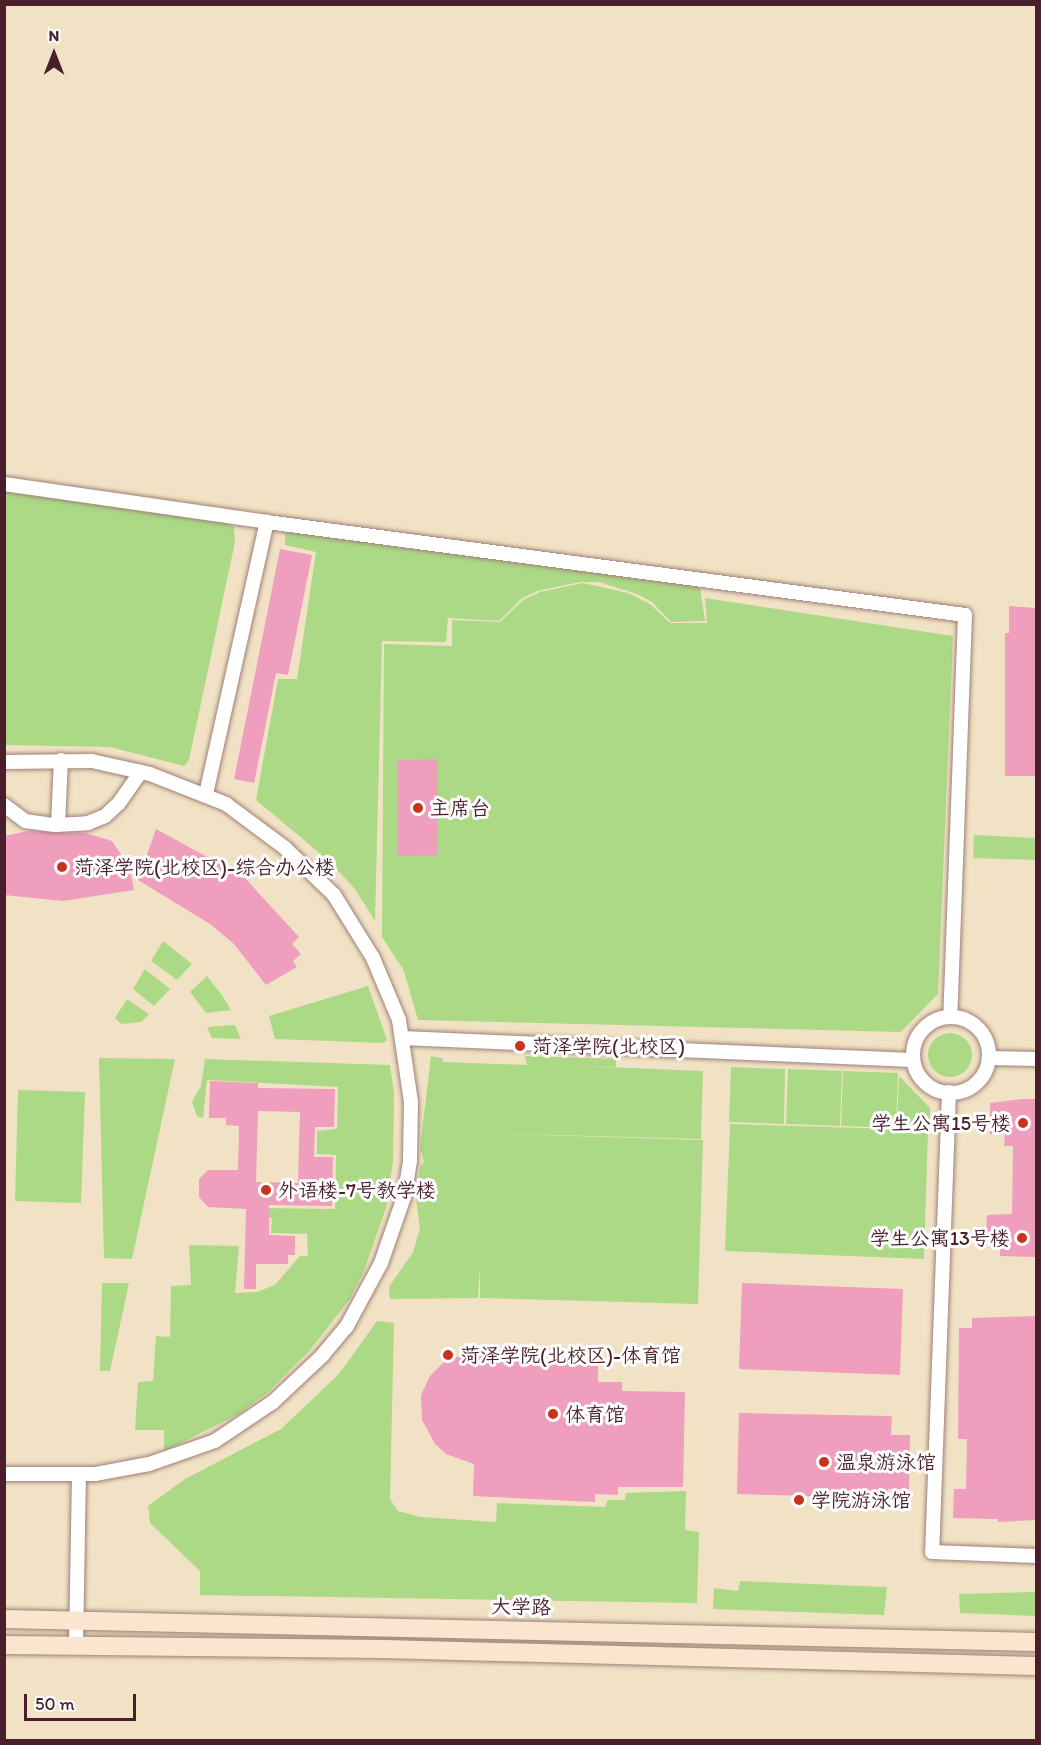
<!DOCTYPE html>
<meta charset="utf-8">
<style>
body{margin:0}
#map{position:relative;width:1041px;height:1745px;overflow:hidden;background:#f1e2c5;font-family:Itim,"LXGW WenKai TC",sans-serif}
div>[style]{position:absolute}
.green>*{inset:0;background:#acd985}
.round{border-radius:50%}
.building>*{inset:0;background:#ef9ebd}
.roads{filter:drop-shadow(0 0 2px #9e8078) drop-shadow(0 0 2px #9e8078)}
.minor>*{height:14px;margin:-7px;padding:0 7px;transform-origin:7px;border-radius:7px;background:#fff}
.minor>.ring{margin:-7px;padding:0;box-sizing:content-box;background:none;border:14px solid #fff;border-radius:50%}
.secondary>*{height:18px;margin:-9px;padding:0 9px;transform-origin:9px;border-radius:9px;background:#fce5cf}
.dots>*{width:16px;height:16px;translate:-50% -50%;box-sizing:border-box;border:3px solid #fff;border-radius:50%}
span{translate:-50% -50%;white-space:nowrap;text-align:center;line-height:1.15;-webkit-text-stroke:6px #fff;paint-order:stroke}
.poi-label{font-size:20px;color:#4a1f2b}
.left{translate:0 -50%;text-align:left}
.right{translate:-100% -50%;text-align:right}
.street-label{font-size:20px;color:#4a1f2b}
.frame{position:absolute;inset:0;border:6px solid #4a1f2b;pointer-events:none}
.north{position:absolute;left:24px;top:24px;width:60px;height:60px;-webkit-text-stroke:4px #fff;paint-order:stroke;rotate:0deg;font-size:16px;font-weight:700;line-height:24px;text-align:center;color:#4a1f2b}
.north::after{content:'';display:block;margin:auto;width:21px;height:27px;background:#4a1f2b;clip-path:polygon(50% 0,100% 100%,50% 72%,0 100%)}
.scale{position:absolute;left:24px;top:1694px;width:112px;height:27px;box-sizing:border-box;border:3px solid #4a1f2b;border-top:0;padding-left:8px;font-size:18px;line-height:21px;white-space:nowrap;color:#4a1f2b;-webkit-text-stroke:4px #fff;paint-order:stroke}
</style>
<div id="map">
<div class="green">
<i style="clip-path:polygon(5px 490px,226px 523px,234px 527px,235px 542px,189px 760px,184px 766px,110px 747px,5px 745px)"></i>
<i style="clip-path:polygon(285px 531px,700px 587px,705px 621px,671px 622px,652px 602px,637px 594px,599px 582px,580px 582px,537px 591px,521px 599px,499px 621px,448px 618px,446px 642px,382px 641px,375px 921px,355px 889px,328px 860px,256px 800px,278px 679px,297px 679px,316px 552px,285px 545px)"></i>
<i style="clip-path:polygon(583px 583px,628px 593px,650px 604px,670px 623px,707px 623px,705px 598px,953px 636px,938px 994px,901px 1032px,418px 1020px,404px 971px,382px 937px,384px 644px,452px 646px,452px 620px,500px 622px,523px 600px,540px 592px)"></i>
<i style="clip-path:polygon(974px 835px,1036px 838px,1036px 860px,973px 858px)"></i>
<i style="clip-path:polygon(163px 941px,192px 964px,177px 980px,151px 961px)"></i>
<i style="clip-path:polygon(145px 969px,170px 989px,154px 1006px,133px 989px)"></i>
<i style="clip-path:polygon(207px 976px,222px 995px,231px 1010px,206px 1013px,190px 992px)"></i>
<i style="clip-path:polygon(368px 986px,387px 1040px,383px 1043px,275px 1039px,269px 1016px)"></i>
<i style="clip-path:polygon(127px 999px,149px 1014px,141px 1022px,121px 1024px,115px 1018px)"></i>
<i style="clip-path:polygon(235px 1025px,241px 1039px,212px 1038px,207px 1027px)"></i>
<i class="round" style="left:928px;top:1033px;width:44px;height:44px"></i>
<i style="clip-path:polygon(431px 1056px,442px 1058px,443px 1062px,527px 1065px,525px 1056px,616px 1059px,616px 1067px,557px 1065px,703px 1071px,701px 1139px,439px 1132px,703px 1140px,698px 1304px,480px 1298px,480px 1266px,478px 1298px,390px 1299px,389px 1287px,413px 1252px,420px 1228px,416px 1199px,420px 1167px,424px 1162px,420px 1148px)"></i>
<i style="clip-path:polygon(99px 1058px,175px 1059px,132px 1259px,104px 1258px)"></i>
<i style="clip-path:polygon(205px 1059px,390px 1065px,394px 1092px,393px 1161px,387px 1205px,364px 1271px,350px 1299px,310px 1350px,266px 1394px,237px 1415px,164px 1451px,164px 1430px,135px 1430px,138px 1382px,153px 1381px,156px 1336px,170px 1337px,171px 1286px,191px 1285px,189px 1245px,239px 1246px,235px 1293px,257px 1292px,275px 1285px,300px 1256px,308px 1256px,307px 1234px,271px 1233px,272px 1218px,257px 1218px,258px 1208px,335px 1209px,336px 1155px,317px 1154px,317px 1131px,337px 1129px,338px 1087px,207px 1080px,203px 1118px,197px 1116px,192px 1102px,201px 1086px)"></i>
<i style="clip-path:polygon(731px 1067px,785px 1069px,784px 1124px,729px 1122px)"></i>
<i style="clip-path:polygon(788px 1069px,842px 1071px,840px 1126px,786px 1124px)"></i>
<i style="clip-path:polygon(843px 1071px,898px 1073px,896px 1128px,841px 1126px)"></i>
<i style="clip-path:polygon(899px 1076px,930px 1108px,930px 1129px,897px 1128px)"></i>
<i style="clip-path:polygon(18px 1090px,85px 1092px,81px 1203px,15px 1201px)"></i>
<i style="clip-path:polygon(730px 1124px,928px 1130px,924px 1259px,725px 1251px)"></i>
<i style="clip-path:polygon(102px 1283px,129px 1283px,110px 1371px,100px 1371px)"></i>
<i style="clip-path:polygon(377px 1321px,394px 1323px,390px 1499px,398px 1511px,421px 1517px,496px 1522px,497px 1503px,605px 1507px,608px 1500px,625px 1500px,626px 1493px,686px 1491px,685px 1530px,699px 1532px,697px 1603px,200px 1595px,200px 1571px,150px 1523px,148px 1506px,185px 1479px,281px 1429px,339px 1374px)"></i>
<i style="clip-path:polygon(740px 1581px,887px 1587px,884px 1615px,713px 1609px,714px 1588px,738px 1591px)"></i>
<i style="clip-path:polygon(1036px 1592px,1036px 1616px,960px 1613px,959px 1594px)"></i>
</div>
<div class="building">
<i style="clip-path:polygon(280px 549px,312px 555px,288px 675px,276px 673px,254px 783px,234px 779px)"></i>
<i style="clip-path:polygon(1009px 606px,1036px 608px,1036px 776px,1005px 776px,1005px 633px,1009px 633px)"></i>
<i style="clip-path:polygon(438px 759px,438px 855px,398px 856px,398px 760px)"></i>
<i style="clip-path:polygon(156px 829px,244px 877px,299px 937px,292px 944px,301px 954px,293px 961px,297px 967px,266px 985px,234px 944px,210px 924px,138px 880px)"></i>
<i style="clip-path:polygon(29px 831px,85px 833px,112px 841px,121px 855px,120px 869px,131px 875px,134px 890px,63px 901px,4px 895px,4px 836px)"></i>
<i style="clip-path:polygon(evenodd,210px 1081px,258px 1083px,258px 1088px,335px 1089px,334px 1127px,315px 1127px,314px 1157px,333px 1157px,332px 1206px,269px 1205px,269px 1235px,295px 1236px,295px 1255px,288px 1255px,288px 1264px,256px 1264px,256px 1289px,244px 1289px,246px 1209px,208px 1207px,199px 1197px,199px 1179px,208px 1170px,238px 1170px,239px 1126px,226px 1125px,226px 1118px,209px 1118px,210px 1081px,258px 1111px,300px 1112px,298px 1183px,256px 1182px,258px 1111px)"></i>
<i style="clip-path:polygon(1021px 1099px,1036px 1099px,1036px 1257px,1000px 1256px,1000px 1243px,986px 1243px,987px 1215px,1012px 1214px,1013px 1146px,1004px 1146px,1005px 1134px,990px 1134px,990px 1103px)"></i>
<i style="clip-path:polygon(742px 1283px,903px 1289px,900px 1375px,739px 1369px)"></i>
<i style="clip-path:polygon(1036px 1316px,1036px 1520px,998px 1522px,998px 1519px,953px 1518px,954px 1489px,966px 1489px,967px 1439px,958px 1439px,959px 1328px,972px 1328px,972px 1318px)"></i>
<i style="clip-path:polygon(485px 1348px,485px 1361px,598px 1362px,598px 1382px,622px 1382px,622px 1391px,685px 1392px,683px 1487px,618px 1487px,618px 1495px,595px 1494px,595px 1502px,473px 1496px,474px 1464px,446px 1454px,435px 1444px,422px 1420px,421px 1395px,430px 1376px,445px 1361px)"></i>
<i style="clip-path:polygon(739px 1413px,892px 1416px,891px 1435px,910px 1435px,909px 1489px,888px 1489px,888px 1498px,737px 1494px)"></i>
</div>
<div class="roads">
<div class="minor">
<i style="left:4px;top:484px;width:266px;rotate:8.2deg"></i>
<i style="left:4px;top:762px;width:88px;rotate:-0.7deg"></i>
<i style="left:92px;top:761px;width:59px;rotate:12.6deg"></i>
<i style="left:150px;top:774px;width:82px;rotate:21.5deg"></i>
<i style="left:226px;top:804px;width:74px;rotate:36.7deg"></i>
<i style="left:285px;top:848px;width:68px;rotate:43.8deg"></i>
<i style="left:334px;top:895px;width:74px;rotate:58.2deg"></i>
<i style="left:373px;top:958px;width:67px;rotate:67.2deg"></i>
<i style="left:399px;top:1020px;width:83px;rotate:81.7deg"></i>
<i style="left:411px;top:1102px;width:59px;rotate:91deg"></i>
<i style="left:410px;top:1161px;width:36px;rotate:99deg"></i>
<i style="left:404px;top:1197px;width:70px;rotate:109.2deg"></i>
<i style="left:381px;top:1263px;width:72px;rotate:118.4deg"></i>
<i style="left:347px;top:1326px;width:38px;rotate:130deg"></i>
<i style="left:323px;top:1355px;width:69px;rotate:136.8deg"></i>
<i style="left:273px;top:1402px;width:70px;rotate:146.1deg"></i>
<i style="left:215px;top:1441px;width:70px;rotate:160.8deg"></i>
<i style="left:149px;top:1464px;width:55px;rotate:169.5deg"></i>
<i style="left:95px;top:1474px;width:91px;rotate:180deg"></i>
<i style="left:206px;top:794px;width:279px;rotate:-77.4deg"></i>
<i style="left:267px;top:522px;width:704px;rotate:7.59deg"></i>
<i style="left:965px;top:615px;width:402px;rotate:92.1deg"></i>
<i style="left:4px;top:805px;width:26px;rotate:37deg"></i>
<i style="left:25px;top:821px;width:30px;rotate:8deg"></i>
<i style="left:55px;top:825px;width:33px;rotate:-3deg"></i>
<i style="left:88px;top:823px;width:18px;rotate:-22deg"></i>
<i style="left:105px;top:816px;width:19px;rotate:-43deg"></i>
<i style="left:119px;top:803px;width:38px;rotate:-55deg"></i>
<i style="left:58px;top:825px;width:65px;rotate:-87.4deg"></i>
<i class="ring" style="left:913px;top:1017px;width:62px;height:62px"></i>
<i style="left:402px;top:1038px;width:511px;rotate:2.47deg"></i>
<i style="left:989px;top:1058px;width:47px;rotate:1.2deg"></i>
<i style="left:949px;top:1092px;width:460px;rotate:92.1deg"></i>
<i style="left:932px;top:1552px;width:104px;rotate:2.2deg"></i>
<i style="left:76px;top:1645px;width:171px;rotate:-89deg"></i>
</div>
<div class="secondary">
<i style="left:4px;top:1619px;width:1032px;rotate:1.28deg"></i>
<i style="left:4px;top:1645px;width:380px;rotate:0.6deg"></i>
<i style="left:384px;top:1649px;width:652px;rotate:1.49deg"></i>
</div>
</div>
<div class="dots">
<i style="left:418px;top:808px;background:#c8321e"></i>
<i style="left:62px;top:867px;background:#c8321e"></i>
<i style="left:520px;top:1046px;background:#c8321e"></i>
<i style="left:1023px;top:1123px;background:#c8321e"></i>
<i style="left:266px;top:1190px;background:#c8321e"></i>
<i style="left:1022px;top:1238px;background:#c8321e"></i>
<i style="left:448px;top:1355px;background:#c8321e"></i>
<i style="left:553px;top:1414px;background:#c8321e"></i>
<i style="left:824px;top:1462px;background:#c8321e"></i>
<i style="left:799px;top:1500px;background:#c8321e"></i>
</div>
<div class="poi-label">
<span class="left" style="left:430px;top:808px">主席台</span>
<span class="left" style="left:74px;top:867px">菏泽学院(北校区)-综合办公楼</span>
<span class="left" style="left:532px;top:1046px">菏泽学院(北校区)</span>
<span class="right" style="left:1011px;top:1123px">学生公寓15号楼</span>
<span class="left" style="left:278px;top:1190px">外语楼-7号教学楼</span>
<span class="right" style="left:1010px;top:1238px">学生公寓13号楼</span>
<span class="left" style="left:460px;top:1355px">菏泽学院(北校区)-体育馆</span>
<span class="left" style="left:565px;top:1414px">体育馆</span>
<span class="left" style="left:836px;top:1462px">温泉游泳馆</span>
<span class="left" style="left:811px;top:1500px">学院游泳馆</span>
</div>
<div class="street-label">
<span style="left:521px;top:1607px;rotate:1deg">大学路</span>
</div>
<div class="frame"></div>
<div class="north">N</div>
<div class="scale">50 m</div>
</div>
